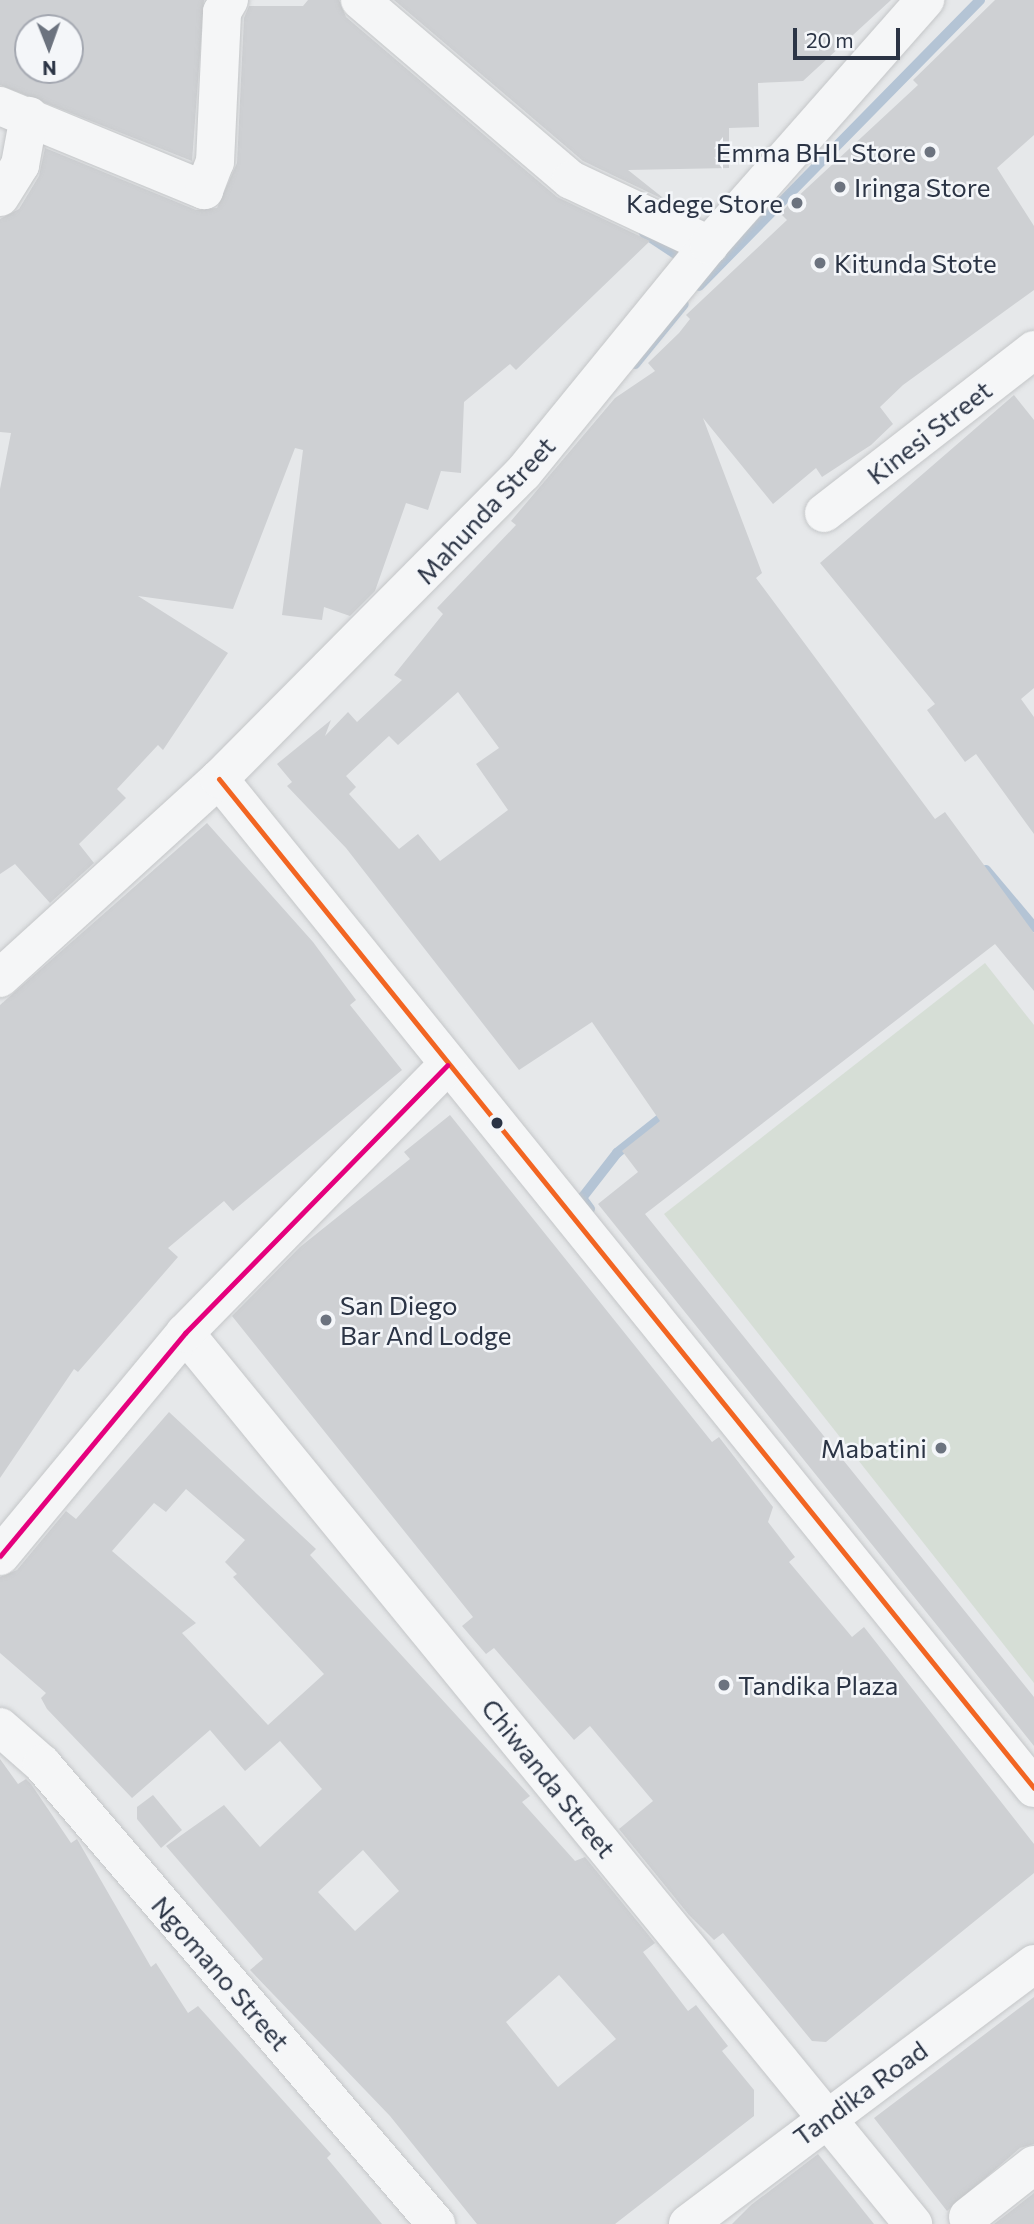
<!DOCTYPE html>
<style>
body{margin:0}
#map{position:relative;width:1034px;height:2224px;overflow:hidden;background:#e6e8ea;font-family:Commissioner,sans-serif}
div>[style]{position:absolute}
.green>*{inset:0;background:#d6ded6}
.stream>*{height:10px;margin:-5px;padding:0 5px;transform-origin:5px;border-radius:5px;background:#b4c4d5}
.building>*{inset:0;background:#ced0d3}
.roads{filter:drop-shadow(0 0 2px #c4c6c8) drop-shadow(0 0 2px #c4c6c8)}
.minor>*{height:38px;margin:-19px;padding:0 19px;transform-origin:19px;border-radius:19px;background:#f5f6f7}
.bus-1>*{height:5px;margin:-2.5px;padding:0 2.5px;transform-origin:2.5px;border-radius:2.5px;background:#f26522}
.bus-2>*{height:5px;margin:-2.5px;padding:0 2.5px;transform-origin:2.5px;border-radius:2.5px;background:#e5007d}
.dots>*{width:19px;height:19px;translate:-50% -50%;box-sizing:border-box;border:4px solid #f4f6f9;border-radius:50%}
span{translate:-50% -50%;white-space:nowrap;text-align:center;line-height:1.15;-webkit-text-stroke:5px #f4f6f9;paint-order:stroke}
.poi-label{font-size:26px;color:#2b3445}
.right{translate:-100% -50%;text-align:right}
.left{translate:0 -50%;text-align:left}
.street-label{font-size:26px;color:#2b3445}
.north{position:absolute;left:14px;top:14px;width:70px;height:70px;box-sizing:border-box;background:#f4f6f9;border:2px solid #a4a8b1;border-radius:50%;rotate:179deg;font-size:19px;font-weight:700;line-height:28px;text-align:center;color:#2b3445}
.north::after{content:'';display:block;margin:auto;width:24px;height:32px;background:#6c737f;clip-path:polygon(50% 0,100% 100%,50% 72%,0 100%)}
.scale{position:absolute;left:793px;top:28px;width:107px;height:32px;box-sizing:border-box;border:4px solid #2b3445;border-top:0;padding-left:9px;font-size:21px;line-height:24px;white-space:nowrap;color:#2b3445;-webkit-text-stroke:5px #f4f6f9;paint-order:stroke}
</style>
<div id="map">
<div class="green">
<i style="clip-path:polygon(985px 963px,1034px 1025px,1034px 1683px,664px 1214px)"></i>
</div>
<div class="stream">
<i style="left:644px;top:233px;width:50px;rotate:33.7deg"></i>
<i style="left:699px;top:286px;width:401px;rotate:-45.5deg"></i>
<i style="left:635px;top:364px;width:77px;rotate:-50.8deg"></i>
<i style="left:986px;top:870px;width:75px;rotate:49.9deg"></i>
<i style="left:590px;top:1209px;width:14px;rotate:-126deg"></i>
<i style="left:582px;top:1198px;width:57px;rotate:-52.1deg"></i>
<i style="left:617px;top:1153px;width:68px;rotate:-38.4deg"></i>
</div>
<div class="building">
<i style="clip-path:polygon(evenodd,0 0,204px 0,192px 161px,0 85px,0 0,28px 28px,70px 28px,70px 70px,28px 70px,28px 28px)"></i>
<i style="clip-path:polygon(308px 0,339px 0,346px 17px,557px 197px,650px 241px,516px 370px,510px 364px,464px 402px,461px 473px,441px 471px,428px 510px,406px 503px,375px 591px,350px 616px,324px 607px,322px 620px,282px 615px,303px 450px,295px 448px,233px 609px,138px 596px,228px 653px,163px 750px,158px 745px,117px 789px,126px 798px,79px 844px,94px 863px,50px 903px,15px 864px,0 874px,0 489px,11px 433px,0 432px,0 219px,19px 209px,39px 176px,45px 148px,196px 210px,217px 208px,237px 163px,244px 18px,249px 6px,303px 6px)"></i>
<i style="clip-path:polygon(394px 0,891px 0,803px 81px,758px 83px,759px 127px,729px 128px,729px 168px,628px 170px,667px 201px,583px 161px)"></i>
<i style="clip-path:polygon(evenodd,995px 0,1034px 0,1034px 135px,997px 168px,1034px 226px,1034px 290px,903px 385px,880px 407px,893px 424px,871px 445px,822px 477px,816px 468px,773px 504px,703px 418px,762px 573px,756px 578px,935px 819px,945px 812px,1034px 933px,1034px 991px,995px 944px,645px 1214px,1034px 1697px,1034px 1746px,598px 1204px,638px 1172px,622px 1151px,660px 1121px,592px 1022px,519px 1070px,346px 848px,287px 786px,292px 782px,277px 764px,331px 720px,325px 736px,348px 712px,357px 722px,402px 680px,394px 675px,443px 614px,437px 608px,516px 525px,511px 521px,615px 398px,655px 371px,648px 363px,679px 333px,690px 319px,686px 315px,787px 220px,780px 213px,918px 85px,913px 80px,995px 0,458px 692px,499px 748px,476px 764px,508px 810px,440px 861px,418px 834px,399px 849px,349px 794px,356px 787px,346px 776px,389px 736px,398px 745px,458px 692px)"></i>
<i style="clip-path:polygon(1014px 395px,1034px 420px,1034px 688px,1021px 699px,1034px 717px,1034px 834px,976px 754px,965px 762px,927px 710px,935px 704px,820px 563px)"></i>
<i style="clip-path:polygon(207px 823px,313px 942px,356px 1000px,350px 1005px,402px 1070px,233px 1211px,224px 1201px,168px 1248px,178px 1257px,78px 1372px,74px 1369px,0 1478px,0 1005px)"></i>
<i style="clip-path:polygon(450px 1115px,712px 1442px,719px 1437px,773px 1507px,768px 1522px,795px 1557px,789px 1562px,852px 1637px,864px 1627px,1034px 1844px,1034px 1873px,826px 2042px,812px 2041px,723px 1933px,714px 1940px,689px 1915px,619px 1829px,653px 1801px,590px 1726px,574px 1740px,494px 1648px,486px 1654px,462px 1626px,473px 1617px,232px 1316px,300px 1247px,410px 1159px,404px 1152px)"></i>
<i style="clip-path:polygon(evenodd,169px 1412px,316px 1549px,310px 1555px,530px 1796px,522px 1802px,575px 1861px,585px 1857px,655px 1943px,643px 1952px,688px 2011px,696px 2005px,728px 2046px,722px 2051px,754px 2090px,754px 2116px,615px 2224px,477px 2224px,390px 2116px,250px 1970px,263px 1959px,166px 1846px,224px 1805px,260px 1847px,322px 1789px,280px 1741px,245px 1771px,210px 1730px,132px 1798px,47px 1709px,41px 1698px,46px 1693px,0 1653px,0 1577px,17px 1570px,66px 1511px,76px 1519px,169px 1412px,186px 1489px,245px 1540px,225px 1562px,237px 1574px,233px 1577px,324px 1674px,268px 1725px,182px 1633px,196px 1623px,112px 1551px,154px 1503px,166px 1512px,186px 1489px,169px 1412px,363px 1850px,399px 1891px,355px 1931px,318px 1892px,363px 1850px,169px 1412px,559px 1975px,616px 2039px,558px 2087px,506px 2022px,559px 1975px)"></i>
<i style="clip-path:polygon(0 1759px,18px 1784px,26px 1779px,31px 1784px,71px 1843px,77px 1839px,151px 1967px,156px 1963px,188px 2013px,198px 2006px,331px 2154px,327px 2158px,382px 2224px,0 2224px)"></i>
<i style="clip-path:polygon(153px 1795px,182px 1830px,161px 1848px,137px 1819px,137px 1807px)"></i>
<i style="clip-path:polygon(1034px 1997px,1034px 2144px,1020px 2148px,947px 2211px,874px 2118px)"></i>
<i style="clip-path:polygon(818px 2154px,874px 2224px,732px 2224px,751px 2205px)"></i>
<i style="clip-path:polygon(1034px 2193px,1034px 2224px,994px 2224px)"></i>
</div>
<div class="roads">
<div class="minor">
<i style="left:360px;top:0;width:277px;rotate:40.5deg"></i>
<i style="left:571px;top:180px;width:153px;rotate:25.2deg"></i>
<i style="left:0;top:106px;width:221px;rotate:22.4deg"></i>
<i style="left:204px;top:190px;width:30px;rotate:-69deg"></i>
<i style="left:215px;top:162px;width:150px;rotate:-87.3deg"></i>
<i style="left:222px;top:12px;width:14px;rotate:-60deg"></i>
<i style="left:0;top:197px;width:38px;rotate:-58deg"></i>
<i style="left:20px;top:165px;width:50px;rotate:-79.6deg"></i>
<i style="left:824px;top:513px;width:266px;rotate:-37.8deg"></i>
<i style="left:219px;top:779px;width:1297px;rotate:51.07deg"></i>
<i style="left:0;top:978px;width:296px;rotate:-42.3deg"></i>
<i style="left:219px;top:779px;width:431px;rotate:-45.2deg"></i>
<i style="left:523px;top:473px;width:294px;rotate:-50.8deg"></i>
<i style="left:709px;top:245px;width:327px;rotate:-48.6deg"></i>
<i style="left:185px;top:1333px;width:1151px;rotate:50.75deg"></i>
<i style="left:0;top:1556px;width:290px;rotate:-50.3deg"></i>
<i style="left:185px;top:1333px;width:375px;rotate:-45.6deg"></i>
<i style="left:0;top:1727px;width:56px;rotate:41.4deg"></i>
<i style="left:42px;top:1764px;width:606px;rotate:49.42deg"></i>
<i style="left:968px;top:2217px;width:84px;rotate:-38.2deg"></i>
<i style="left:688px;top:2224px;width:433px;rotate:-36.9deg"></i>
</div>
</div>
<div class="bus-1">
<i style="left:219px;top:779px;width:1297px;rotate:51.07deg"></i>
</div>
<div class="bus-2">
<i style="left:0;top:1556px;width:290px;rotate:-50.3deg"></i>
<i style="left:185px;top:1333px;width:375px;rotate:-45.6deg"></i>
</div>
<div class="dots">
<i style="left:930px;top:152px;background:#6c737f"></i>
<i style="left:840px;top:187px;background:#6c737f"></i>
<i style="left:797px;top:203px;background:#6c737f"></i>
<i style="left:820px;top:263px;background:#6c737f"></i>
<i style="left:497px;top:1123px;background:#2b3445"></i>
<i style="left:326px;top:1320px;background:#6c737f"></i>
<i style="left:941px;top:1448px;background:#6c737f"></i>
<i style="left:724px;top:1685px;background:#6c737f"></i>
</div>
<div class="poi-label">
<span class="right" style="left:916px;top:152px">Emma BHL Store</span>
<span class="left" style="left:854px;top:187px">Iringa Store</span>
<span class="right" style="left:783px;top:203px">Kadege Store</span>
<span class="left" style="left:834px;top:263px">Kitunda Stote</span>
<span class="left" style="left:340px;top:1320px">San Diego<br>Bar And Lodge</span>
<span class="right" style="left:927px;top:1448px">Mabatini</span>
<span class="left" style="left:738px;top:1685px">Tandika Plaza</span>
</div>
<div class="street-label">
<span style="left:929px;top:432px;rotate:-38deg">Kinesi Street</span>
<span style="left:485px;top:510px;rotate:-47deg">Mahunda Street</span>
<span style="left:549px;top:1778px;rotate:51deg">Chiwanda Street</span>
<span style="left:221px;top:1973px;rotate:49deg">Ngomano Street</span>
<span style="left:860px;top:2093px;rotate:-36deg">Tandika Road</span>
</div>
<div class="north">N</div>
<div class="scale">20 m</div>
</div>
